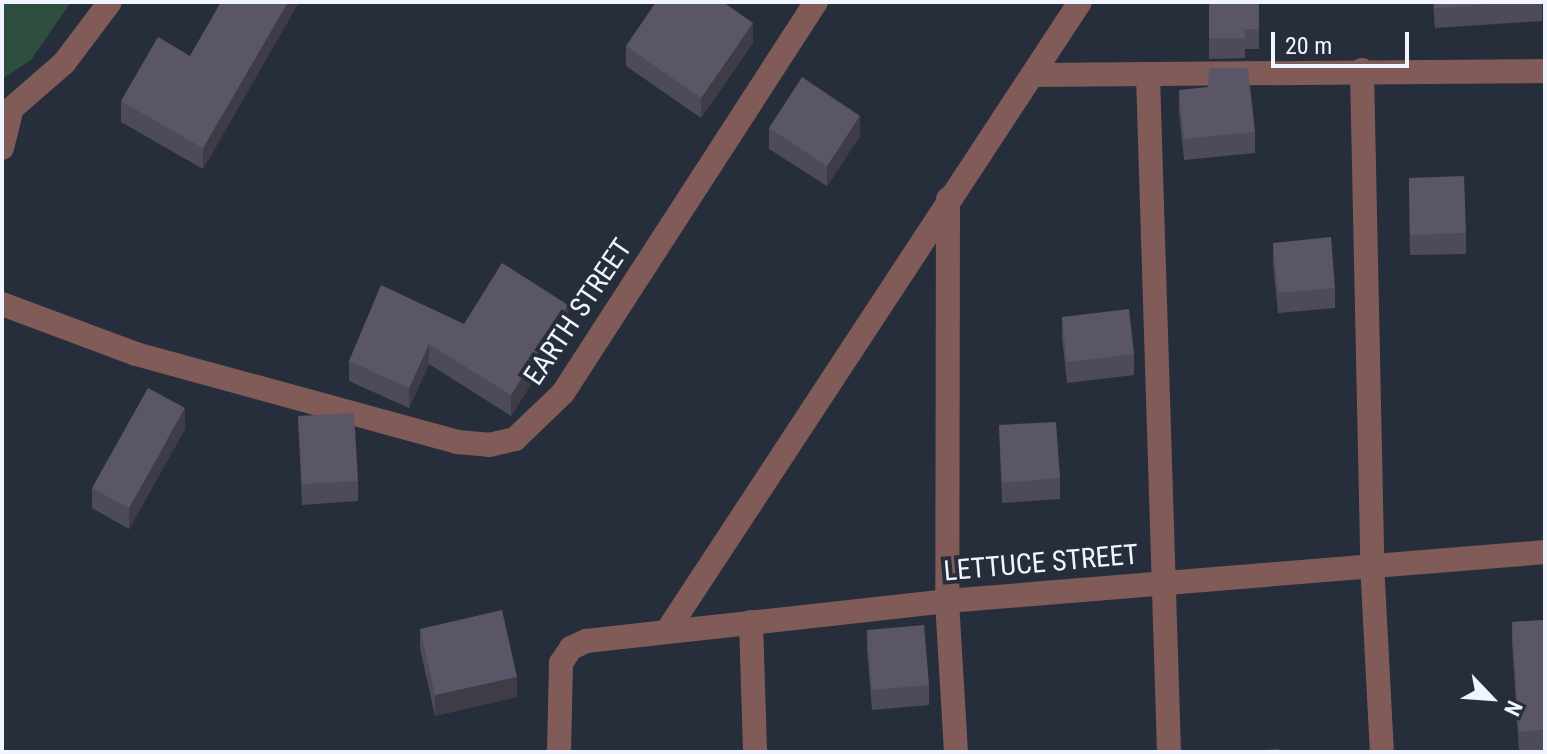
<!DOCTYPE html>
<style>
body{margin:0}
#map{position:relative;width:1547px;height:754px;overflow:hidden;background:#262e3c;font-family:"Roboto Condensed",sans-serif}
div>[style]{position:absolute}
.green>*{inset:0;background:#2e4e3f}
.minor>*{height:24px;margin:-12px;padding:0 12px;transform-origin:12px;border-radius:12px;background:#815b58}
.wall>*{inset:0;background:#4d4a59}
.shaded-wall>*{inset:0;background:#3f3c48}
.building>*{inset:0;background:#5a5667}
span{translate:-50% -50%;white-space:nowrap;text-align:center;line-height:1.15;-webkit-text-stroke:8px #262e3c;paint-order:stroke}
.street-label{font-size:28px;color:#f0f5ff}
.frame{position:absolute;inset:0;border:4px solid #f0f5ff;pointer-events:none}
.north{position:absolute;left:1451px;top:658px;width:80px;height:80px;-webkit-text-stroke:6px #262e3c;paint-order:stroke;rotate:115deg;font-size:22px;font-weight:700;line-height:32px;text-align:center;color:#f0f5ff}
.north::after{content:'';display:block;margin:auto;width:28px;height:36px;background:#f0f5ff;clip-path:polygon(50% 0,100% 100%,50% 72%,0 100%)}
.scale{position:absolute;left:1271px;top:32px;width:138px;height:36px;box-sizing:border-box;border:4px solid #f0f5ff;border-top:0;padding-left:10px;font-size:24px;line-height:28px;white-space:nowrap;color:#f0f5ff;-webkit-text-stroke:6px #262e3c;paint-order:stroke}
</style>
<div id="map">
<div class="green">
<i style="clip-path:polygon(2px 2px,71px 2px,31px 60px,2px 79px)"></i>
</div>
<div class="minor">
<i style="left:1362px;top:70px;width:493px;rotate:88.8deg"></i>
<i style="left:1372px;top:563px;width:189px;rotate:87deg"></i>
<i style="left:1033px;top:75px;width:512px;rotate:-0.45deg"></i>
<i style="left:1148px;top:76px;width:676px;rotate:88.22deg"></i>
<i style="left:2px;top:117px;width:82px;rotate:-41.1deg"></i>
<i style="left:64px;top:63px;width:76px;rotate:-53deg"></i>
<i style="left:2px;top:148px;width:34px;rotate:-76deg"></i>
<i style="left:948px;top:199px;width:402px;rotate:90.1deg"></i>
<i style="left:947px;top:601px;width:151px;rotate:86.6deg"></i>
<i style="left:2px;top:304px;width:143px;rotate:20.5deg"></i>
<i style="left:136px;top:354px;width:333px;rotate:15.3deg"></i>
<i style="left:457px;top:442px;width:32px;rotate:5deg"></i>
<i style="left:489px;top:445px;width:27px;rotate:-13deg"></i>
<i style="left:515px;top:439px;width:66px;rotate:-43.8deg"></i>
<i style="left:563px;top:393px;width:466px;rotate:-57.1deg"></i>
<i style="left:751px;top:622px;width:130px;rotate:88.2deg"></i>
<i style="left:667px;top:631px;width:752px;rotate:-56.71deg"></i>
<i style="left:559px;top:752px;width:89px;rotate:-88.7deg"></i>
<i style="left:561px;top:663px;width:18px;rotate:-56deg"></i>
<i style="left:571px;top:648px;width:17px;rotate:-25deg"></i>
<i style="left:586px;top:641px;width:363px;rotate:-6.3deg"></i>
<i style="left:947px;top:601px;width:600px;rotate:-4.68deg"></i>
</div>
<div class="wall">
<i style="clip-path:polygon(221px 2px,299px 2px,203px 169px,121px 122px,121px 101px,190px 56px)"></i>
<i style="clip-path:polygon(1209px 2px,1259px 2px,1259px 49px,1245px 49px,1245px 58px,1209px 59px)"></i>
<i style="clip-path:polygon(1433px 2px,1542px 2px,1542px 21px,1435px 28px)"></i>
<i style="clip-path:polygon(753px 43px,701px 118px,626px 66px,626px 46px)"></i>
<i style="clip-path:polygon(1179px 90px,1255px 132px,1255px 153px,1184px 160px,1179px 111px)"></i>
<i style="clip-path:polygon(769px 128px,860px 136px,827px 186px,769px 149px)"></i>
<i style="clip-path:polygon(1409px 178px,1466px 233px,1466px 254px,1410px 255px)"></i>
<i style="clip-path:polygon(1273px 243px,1335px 288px,1335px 308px,1278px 313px,1273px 263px)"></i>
<i style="clip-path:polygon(1062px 317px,1134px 354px,1134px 375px,1067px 383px,1062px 337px)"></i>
<i style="clip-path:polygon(464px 324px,568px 325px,511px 416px,429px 364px,409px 408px,349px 381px,349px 361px)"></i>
<i style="clip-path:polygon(298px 416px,358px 481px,358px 501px,302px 505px)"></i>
<i style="clip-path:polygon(999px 425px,1060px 478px,1060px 499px,1002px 503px)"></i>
<i style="clip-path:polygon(185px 429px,129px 529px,92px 508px,92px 488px)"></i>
<i style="clip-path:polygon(1545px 620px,1545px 750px,1519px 752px,1512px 642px,1512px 622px)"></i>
<i style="clip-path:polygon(420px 629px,517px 697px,435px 716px,420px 649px)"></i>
<i style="clip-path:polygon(867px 630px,929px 685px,929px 705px,872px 710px,867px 650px)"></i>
</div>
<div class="shaded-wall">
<i style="clip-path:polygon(288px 2px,299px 2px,203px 169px,203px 148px)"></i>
<i style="clip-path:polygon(753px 23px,753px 43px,701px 118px,701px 98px)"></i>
<i style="clip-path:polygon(860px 116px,860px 136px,827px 186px,827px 166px)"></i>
<i style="clip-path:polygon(568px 305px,568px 325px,511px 416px,511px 395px)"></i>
<i style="clip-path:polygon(429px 344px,429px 364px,409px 408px,409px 388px)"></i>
<i style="clip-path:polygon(185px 408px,185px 429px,129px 529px,129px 508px)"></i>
<i style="clip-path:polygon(517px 677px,517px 697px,435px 716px,435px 695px)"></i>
</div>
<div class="building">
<i style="clip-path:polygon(221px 2px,288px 2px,203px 148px,121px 101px,158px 37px,190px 56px)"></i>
<i style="clip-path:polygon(656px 2px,723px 2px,753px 23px,701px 98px,626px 46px)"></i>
<i style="clip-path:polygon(1209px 2px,1259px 2px,1259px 29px,1244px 29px,1245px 38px,1209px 38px)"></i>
<i style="clip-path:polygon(1434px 2px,1518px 2px,1435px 8px)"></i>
<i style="clip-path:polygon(1209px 68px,1248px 68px,1255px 132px,1184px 139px,1179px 90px,1208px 87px)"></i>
<i style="clip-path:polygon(802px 77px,860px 116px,827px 166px,769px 128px)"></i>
<i style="clip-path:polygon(1464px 176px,1466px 233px,1410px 235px,1409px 178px)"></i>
<i style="clip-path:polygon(1331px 237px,1335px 288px,1278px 293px,1273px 243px)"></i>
<i style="clip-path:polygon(502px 263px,568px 305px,511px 395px,429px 344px,409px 388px,349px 361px,381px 285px,464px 324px)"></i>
<i style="clip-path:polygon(1129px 309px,1134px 354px,1067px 362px,1062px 317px)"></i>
<i style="clip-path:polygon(148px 388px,185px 408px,129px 508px,92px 488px)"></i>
<i style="clip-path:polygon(354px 413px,358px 481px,302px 484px,298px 416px)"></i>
<i style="clip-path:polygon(1056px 422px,1060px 478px,1002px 483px,999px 425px)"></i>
<i style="clip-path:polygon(502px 610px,517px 677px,435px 695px,420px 629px)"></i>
<i style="clip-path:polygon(1545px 620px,1545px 729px,1519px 732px,1512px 622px)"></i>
<i style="clip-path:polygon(924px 625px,929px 685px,872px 690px,867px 630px)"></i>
<i style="clip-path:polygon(1279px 749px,1279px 752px,1237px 752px)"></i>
</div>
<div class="street-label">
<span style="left:578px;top:312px;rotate:-56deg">EARTH STREET</span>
<span style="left:1041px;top:563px;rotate:-5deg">LETTUCE STREET</span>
</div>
<div class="frame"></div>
<div class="north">N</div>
<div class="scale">20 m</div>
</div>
